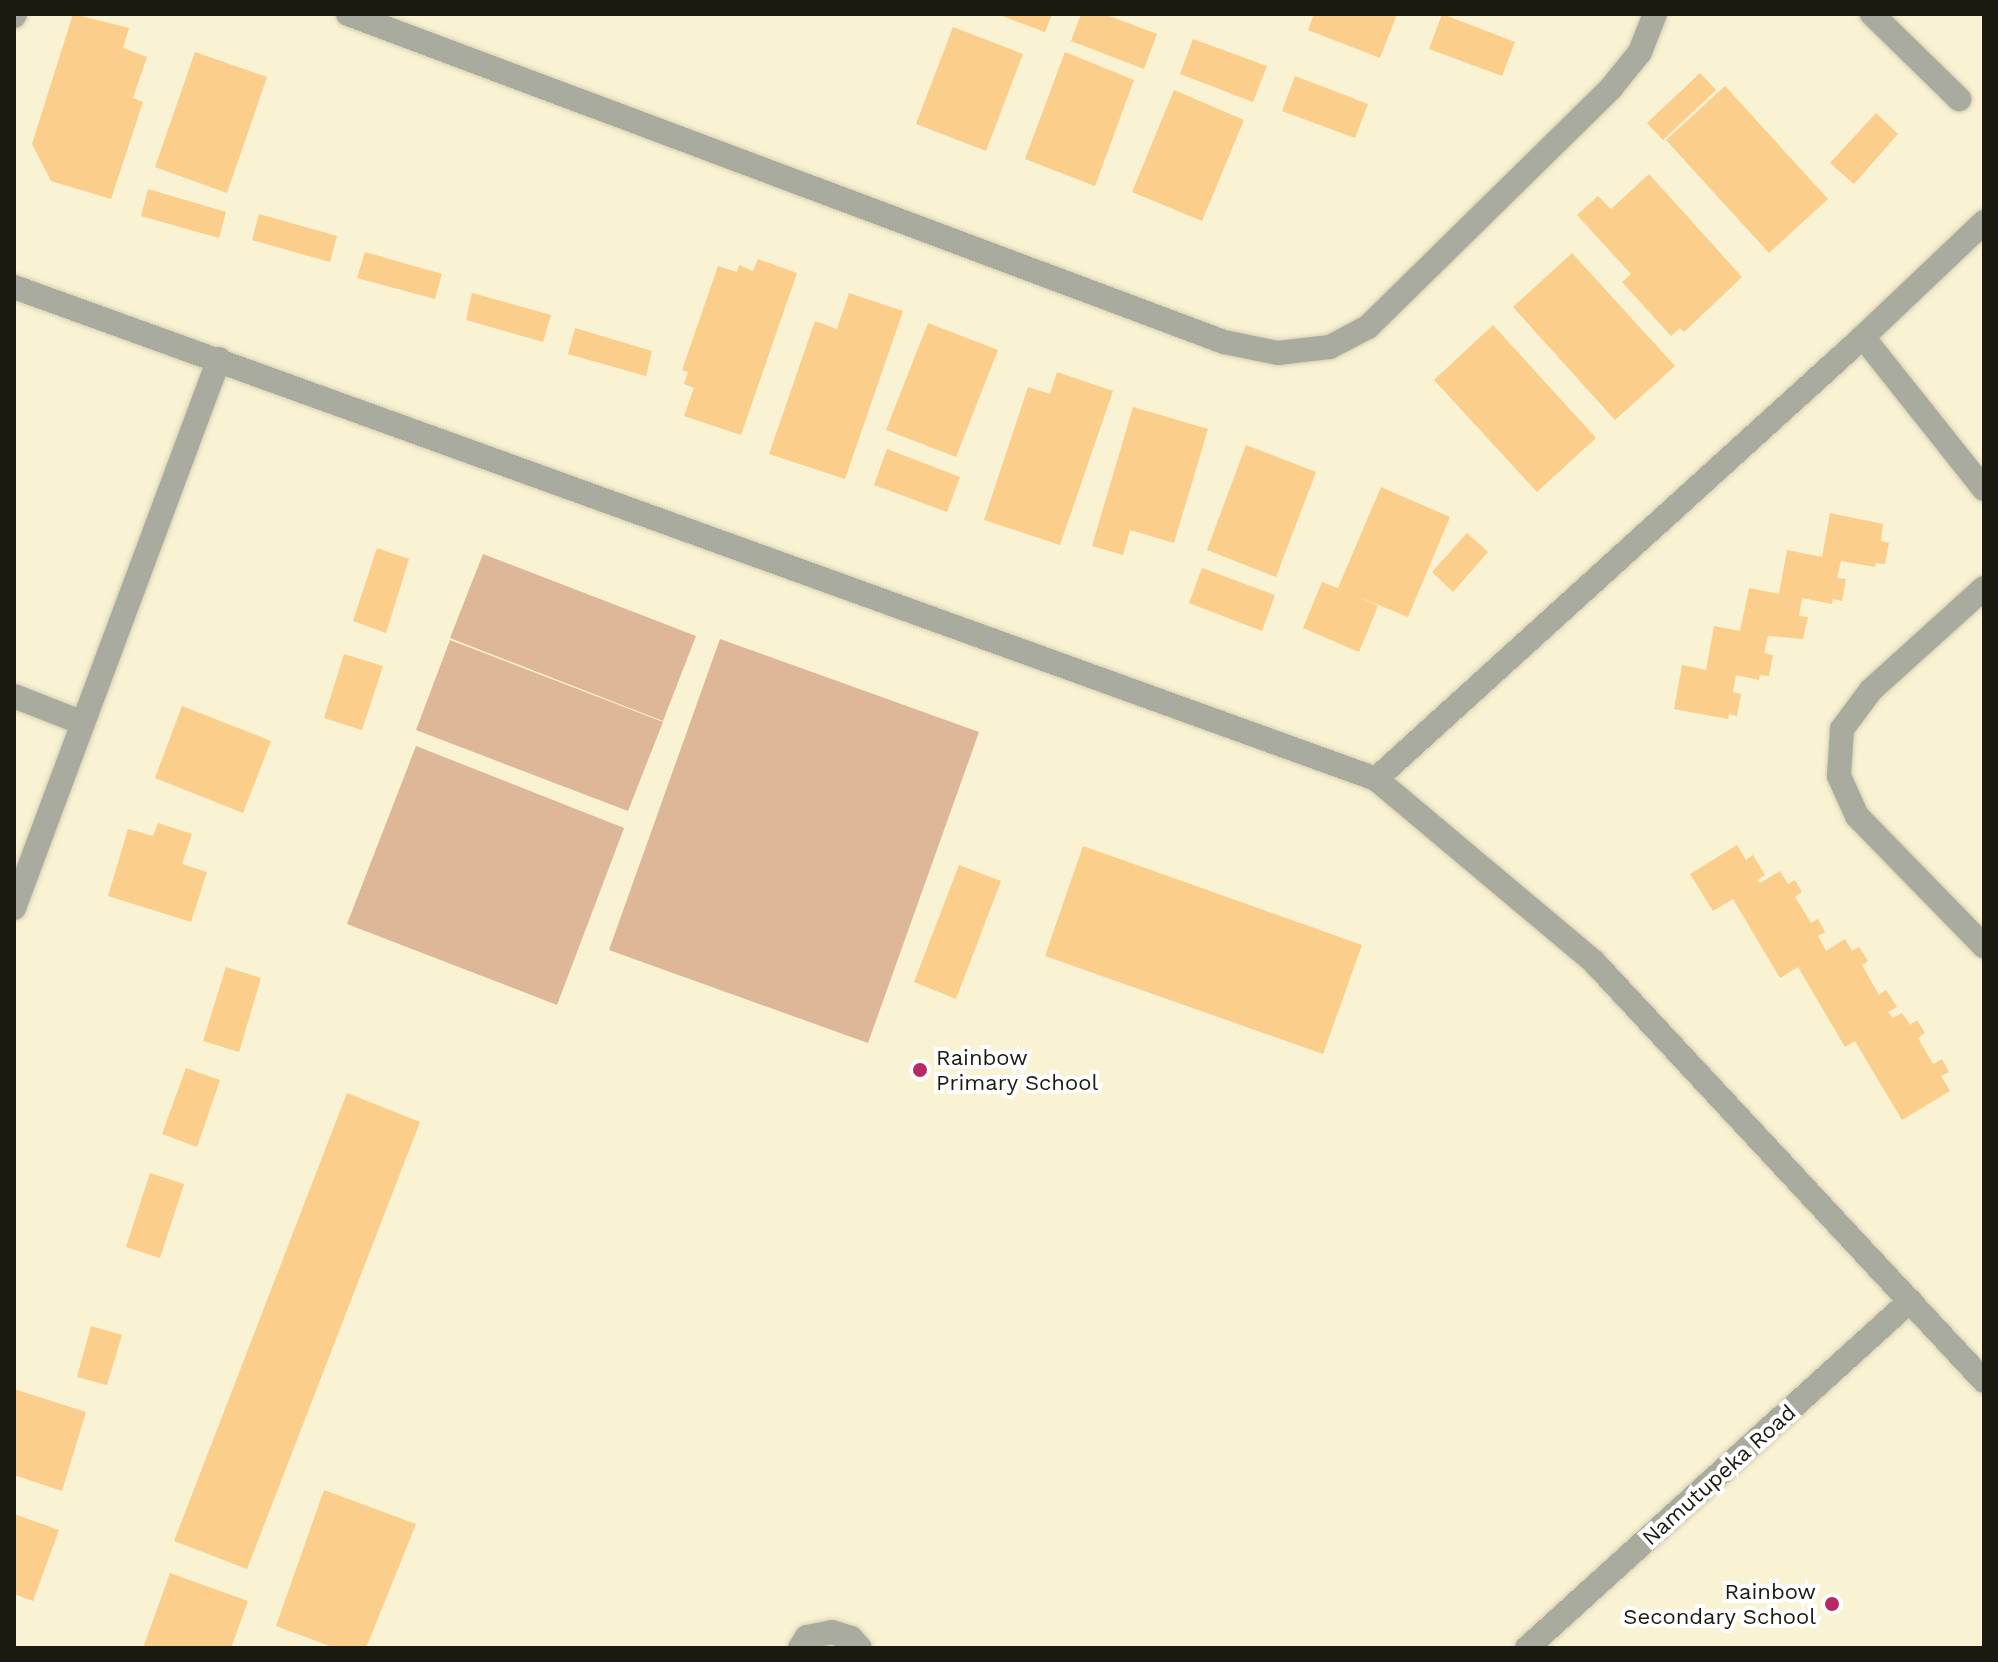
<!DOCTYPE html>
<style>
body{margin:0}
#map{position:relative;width:1998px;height:1662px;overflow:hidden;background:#f9f2d3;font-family:"Work Sans",sans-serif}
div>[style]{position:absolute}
.green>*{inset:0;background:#deb698}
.building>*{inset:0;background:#fbce8b}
.roads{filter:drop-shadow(0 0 2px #d6cfb3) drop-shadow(0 0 2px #d6cfb3)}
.service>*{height:24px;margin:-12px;padding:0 12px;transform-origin:12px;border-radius:12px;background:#a8ab9e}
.minor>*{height:24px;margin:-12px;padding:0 12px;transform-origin:12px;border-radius:12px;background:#a8ab9e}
.tertiary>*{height:24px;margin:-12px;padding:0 12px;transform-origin:12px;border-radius:12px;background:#a8ab9e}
.dots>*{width:22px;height:22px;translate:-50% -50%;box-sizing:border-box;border:4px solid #fff;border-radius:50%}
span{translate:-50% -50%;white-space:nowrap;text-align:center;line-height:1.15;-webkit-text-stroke:8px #fff;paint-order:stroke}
.poi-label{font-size:22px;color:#1c190e}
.left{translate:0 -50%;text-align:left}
.right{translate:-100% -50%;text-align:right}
.street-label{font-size:22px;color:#1c190e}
.frame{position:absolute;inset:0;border:16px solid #1c190e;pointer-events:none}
</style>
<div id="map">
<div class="green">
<i style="clip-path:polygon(483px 554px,696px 636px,663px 721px,450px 638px)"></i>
<i style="clip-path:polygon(720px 639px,979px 732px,868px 1043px,609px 950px)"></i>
<i style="clip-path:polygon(450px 640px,663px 722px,628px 811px,416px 730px)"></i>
<i style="clip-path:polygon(416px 746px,624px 828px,557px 1005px,347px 924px)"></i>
</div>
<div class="building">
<i style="clip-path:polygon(73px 14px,129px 28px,123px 48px,147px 57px,133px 98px,143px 102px,111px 199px,51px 181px,32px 144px)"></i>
<i style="clip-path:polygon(997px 14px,1052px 14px,1045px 32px)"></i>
<i style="clip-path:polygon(1081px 14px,1104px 14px,1157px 34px,1144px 69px,1071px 41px)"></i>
<i style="clip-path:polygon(1314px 14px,1397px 14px,1380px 58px,1308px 30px)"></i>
<i style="clip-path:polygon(1442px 14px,1515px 42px,1502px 76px,1429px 49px)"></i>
<i style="clip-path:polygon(953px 27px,1023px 54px,986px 151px,916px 124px)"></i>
<i style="clip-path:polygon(1193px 39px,1267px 66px,1253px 102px,1180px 74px)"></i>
<i style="clip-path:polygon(195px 52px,267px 77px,227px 193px,155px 167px)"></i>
<i style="clip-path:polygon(1065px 52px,1134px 80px,1095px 186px,1025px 159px)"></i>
<i style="clip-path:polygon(1700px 73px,1716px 90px,1663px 140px,1647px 123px)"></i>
<i style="clip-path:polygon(1295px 76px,1368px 104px,1355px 138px,1282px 111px)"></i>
<i style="clip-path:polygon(1725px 86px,1828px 199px,1769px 253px,1666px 140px)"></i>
<i style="clip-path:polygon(1174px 90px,1244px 120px,1202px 221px,1132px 192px)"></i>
<i style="clip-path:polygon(1876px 113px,1898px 134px,1854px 184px,1830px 163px)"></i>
<i style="clip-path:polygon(1649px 174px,1742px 277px,1684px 332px,1680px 328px,1671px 336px,1622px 282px,1631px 274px,1577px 215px,1598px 196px,1611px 209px)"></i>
<i style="clip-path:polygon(148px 189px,226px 212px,219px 238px,141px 216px)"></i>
<i style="clip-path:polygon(259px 214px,337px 236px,330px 262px,252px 240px)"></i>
<i style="clip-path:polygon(365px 252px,442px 274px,435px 299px,357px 278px)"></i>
<i style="clip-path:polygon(1572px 253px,1675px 366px,1615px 420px,1513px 307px)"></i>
<i style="clip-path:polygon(758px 259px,797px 273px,741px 435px,684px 416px,694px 388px,684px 384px,688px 372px,682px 370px,718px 266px,737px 272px,739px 265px,753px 271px)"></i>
<i style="clip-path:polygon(472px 293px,551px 315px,543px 342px,466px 320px)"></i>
<i style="clip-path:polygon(849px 293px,903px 311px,845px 479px,769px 454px,815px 321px,837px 329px)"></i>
<i style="clip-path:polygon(928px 323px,998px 350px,956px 457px,886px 430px)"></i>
<i style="clip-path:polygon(1493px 325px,1596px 438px,1537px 492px,1434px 380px)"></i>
<i style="clip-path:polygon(575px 328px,652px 351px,646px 376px,568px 354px)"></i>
<i style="clip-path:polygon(1057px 372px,1113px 391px,1060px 545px,984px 520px,1028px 387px,1050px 394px)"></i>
<i style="clip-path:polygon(1133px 407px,1208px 429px,1174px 543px,1130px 530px,1123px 555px,1092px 546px)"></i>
<i style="clip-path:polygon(1246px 445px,1316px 472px,1276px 577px,1207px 550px)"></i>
<i style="clip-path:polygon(887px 449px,960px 477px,947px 512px,874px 485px)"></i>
<i style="clip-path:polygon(1381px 487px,1450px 517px,1408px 617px,1359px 597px,1378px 606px,1359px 652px,1303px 628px,1322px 582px,1338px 588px)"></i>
<i style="clip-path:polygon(1830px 513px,1883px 524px,1881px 541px,1889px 543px,1885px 564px,1876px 563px,1875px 567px,1841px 561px,1837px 578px,1846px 579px,1842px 601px,1833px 599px,1832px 604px,1802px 598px,1799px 616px,1808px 617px,1803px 639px,1768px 636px,1764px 653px,1773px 655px,1769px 676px,1760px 675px,1759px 680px,1736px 675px,1733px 692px,1741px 694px,1737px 716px,1729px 714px,1728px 719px,1674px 709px,1682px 665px,1706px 670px,1714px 626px,1740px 631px,1749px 588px,1779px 594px,1787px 550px,1822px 557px)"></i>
<i style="clip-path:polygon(1467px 533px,1488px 552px,1453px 592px,1432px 572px)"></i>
<i style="clip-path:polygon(377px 548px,409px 559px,386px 633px,353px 621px)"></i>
<i style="clip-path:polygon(1202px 568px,1275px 595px,1262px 631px,1189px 603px)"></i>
<i style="clip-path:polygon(344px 654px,383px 666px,362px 730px,324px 718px)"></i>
<i style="clip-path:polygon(182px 706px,271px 741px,243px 813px,155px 778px)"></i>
<i style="clip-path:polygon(158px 823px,192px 834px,182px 864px,207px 872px,191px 922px,108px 896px,128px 829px,153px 836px)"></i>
<i style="clip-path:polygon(1737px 845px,1746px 860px,1753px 855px,1765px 875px,1757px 880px,1760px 883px,1780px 871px,1788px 884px,1795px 880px,1802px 892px,1795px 897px,1811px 923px,1818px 919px,1825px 932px,1818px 936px,1826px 951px,1845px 939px,1852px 951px,1859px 947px,1868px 961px,1862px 965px,1879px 995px,1886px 990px,1897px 1007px,1888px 1012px,1893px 1018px,1902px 1013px,1910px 1025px,1917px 1020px,1925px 1033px,1918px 1038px,1933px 1064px,1942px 1059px,1949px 1072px,1941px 1076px,1950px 1091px,1902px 1120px,1855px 1041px,1845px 1047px,1798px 967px,1780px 978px,1733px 899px,1713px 911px,1690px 874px)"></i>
<i style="clip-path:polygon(1083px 846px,1362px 945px,1323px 1054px,1045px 956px)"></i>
<i style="clip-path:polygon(959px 865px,1001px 881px,956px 999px,914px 982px)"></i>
<i style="clip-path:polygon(226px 967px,261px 978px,239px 1052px,203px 1041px)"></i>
<i style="clip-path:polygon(186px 1068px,220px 1080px,197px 1147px,162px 1134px)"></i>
<i style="clip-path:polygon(347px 1093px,420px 1122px,247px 1569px,174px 1541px)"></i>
<i style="clip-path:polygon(150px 1173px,184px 1184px,160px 1258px,126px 1247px)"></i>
<i style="clip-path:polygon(91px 1326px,122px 1335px,107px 1385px,77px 1377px)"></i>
<i style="clip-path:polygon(14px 1389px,86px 1412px,62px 1491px,14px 1475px)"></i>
<i style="clip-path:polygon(324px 1490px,416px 1524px,366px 1648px,335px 1648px,276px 1626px)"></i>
<i style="clip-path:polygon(14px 1514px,59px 1530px,33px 1601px,14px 1594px)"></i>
<i style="clip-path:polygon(170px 1573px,248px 1601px,231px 1648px,143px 1648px)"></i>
</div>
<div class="roads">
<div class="service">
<i style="left:800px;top:1648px;width:13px;rotate:-58deg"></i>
<i style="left:807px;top:1637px;width:25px;rotate:-11deg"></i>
<i style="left:832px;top:1632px;width:20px;rotate:18deg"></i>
<i style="left:851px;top:1638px;width:13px;rotate:48deg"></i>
</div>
<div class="minor">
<i style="left:348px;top:14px;width:935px;rotate:20.53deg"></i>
<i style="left:1224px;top:342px;width:55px;rotate:11.5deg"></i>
<i style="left:1278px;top:353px;width:52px;rotate:-6.6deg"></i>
<i style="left:1330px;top:347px;width:43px;rotate:-27.8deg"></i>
<i style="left:1368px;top:327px;width:341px;rotate:-44.5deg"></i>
<i style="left:1611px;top:88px;width:46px;rotate:-51.1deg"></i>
<i style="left:1640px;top:52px;width:41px;rotate:-68.5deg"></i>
<i style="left:1872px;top:14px;width:122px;rotate:44.3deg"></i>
<i style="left:14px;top:16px;width:2px;rotate:-63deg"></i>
<i style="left:1863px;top:337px;width:194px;rotate:51.5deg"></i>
<i style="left:1984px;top:588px;width:152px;rotate:137.9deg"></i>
<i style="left:1871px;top:690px;width:49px;rotate:126.6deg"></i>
<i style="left:1842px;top:729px;width:47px;rotate:93.7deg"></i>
<i style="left:1839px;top:776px;width:44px;rotate:65.8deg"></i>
<i style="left:1857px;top:816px;width:182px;rotate:45.7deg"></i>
<i style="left:14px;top:696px;width:74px;rotate:21.4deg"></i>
<i style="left:1376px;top:779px;width:658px;rotate:-42.23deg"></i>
<i style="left:1863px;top:337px;width:167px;rotate:-43.5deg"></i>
<i style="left:14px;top:908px;width:586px;rotate:-69.52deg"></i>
<i style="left:1527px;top:1648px;width:517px;rotate:-42.18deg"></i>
</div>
<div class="tertiary">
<i style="left:14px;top:287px;width:1448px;rotate:19.86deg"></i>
<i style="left:1376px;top:779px;width:285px;rotate:40deg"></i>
<i style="left:1594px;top:962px;width:572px;rotate:47.05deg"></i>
</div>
</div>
<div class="dots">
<i style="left:920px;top:1070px;background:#b72b64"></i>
<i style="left:1832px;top:1604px;background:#b72b64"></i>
</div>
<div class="poi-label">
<span class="left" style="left:936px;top:1070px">Rainbow<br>Primary School</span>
<span class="right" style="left:1816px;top:1604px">Rainbow<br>Secondary School</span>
</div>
<div class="street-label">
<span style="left:1719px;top:1475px;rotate:-42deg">Namutupeka Road</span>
</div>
<div class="frame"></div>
</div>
